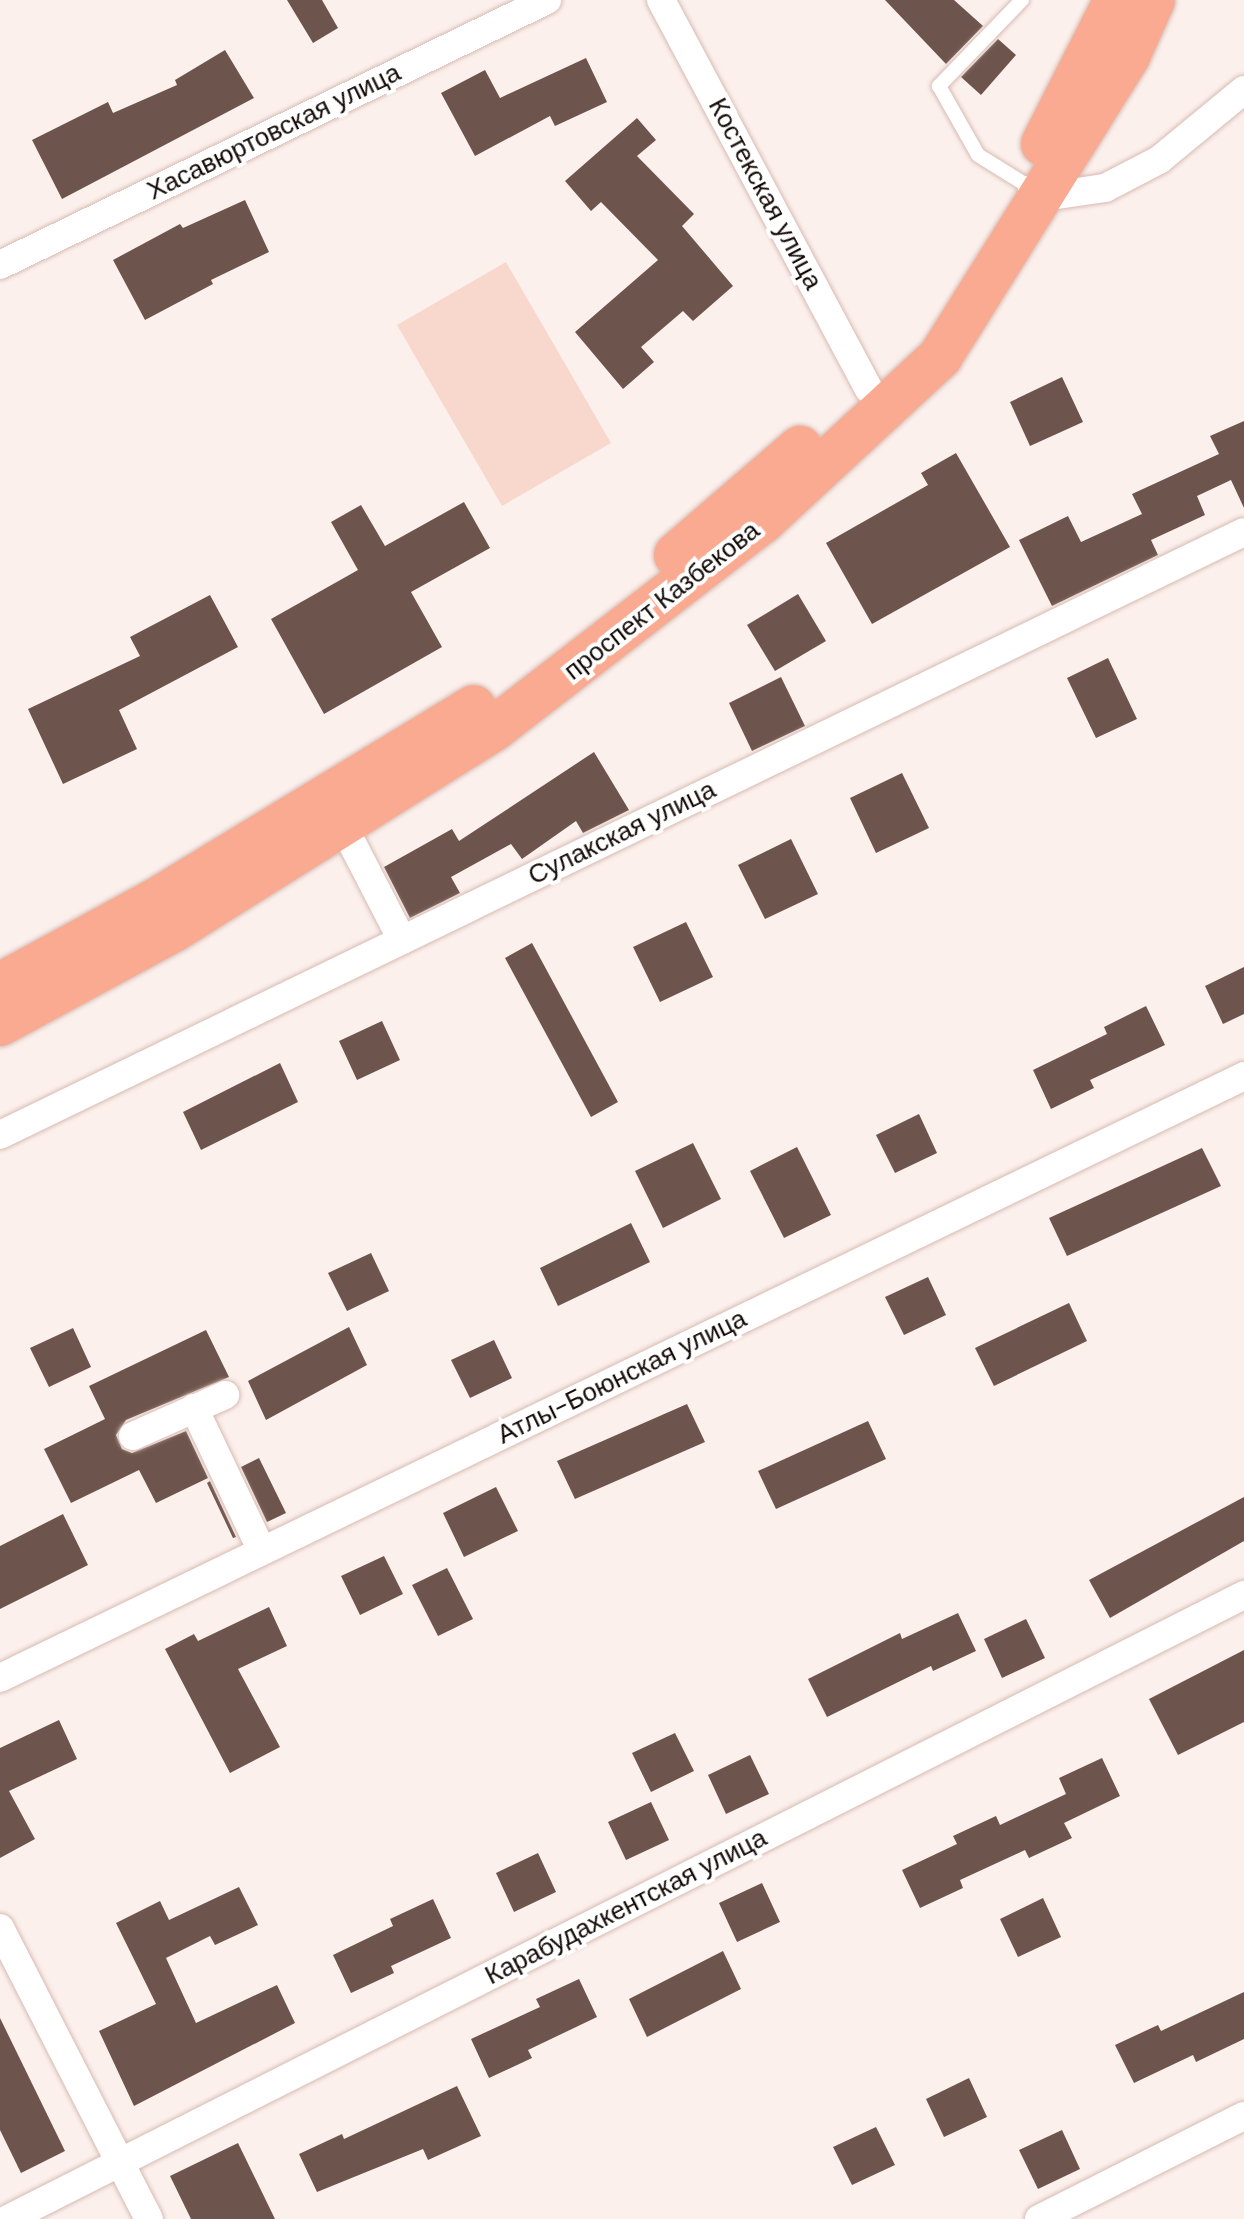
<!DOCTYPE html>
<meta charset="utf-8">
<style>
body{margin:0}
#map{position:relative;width:1244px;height:2219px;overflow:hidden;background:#fcf0ed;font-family:"DM Sans",sans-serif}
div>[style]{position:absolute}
.green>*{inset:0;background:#f8d7cd}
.building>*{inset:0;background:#6d554d}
.roads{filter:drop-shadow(0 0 2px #d7bbb2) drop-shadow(0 0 2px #d7bbb2)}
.lane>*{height:14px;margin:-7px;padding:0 7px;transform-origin:7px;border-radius:7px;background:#fff}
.street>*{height:28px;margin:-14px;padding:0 14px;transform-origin:14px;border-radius:14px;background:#fff}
.highway>*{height:44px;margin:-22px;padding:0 22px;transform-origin:22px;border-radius:22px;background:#faaa90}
span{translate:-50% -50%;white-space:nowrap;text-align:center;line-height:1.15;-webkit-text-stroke:8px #fff;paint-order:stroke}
.street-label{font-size:26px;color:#130a07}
</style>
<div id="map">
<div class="green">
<i style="clip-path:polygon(506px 262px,611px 443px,502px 506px,397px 325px)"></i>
</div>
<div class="building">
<i style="clip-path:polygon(287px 0,322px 0,338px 28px,313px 43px)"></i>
<i style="clip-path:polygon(885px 0,954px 0,983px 26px,946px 64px)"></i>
<i style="clip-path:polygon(998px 39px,1016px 55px,981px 95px,961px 77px)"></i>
<i style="clip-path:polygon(225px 50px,254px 98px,62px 199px,32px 140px,108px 102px,113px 113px,177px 85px,175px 80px)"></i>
<i style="clip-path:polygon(586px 58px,607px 102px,555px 126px,550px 116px,475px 156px,441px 93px,485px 70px,500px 98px)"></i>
<i style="clip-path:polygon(637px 118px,656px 140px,637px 156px,694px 214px,682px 226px,733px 286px,693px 321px,683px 311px,641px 347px,654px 362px,623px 389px,575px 332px,658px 260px,601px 202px,591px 211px,565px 181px)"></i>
<i style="clip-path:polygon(245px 200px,269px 252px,211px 280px,213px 284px,145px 320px,113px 260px,180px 224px,183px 228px)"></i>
<i style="clip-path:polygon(1062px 377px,1083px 422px,1030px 446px,1010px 402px)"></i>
<i style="clip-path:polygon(1244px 421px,1244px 508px,1231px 480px,1197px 496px,1205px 515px,1151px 540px,1158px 555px,1052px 606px,1019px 540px,1068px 516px,1081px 542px,1142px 514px,1132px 494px,1219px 454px,1210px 436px)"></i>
<i style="clip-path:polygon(956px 453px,1010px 547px,872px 624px,826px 543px,928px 485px,921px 473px)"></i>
<i style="clip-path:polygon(464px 502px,490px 548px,411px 592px,442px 647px,324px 714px,271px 619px,358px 570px,331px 522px,361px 505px,385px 546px)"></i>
<i style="clip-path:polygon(798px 594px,826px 641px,775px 671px,747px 625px)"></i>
<i style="clip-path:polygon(210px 595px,238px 647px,119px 710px,137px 749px,63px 784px,28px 709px,140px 656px,130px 637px)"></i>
<i style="clip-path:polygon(1108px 658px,1137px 719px,1096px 738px,1067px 678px)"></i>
<i style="clip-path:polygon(781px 677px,805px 726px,752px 751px,729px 703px)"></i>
<i style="clip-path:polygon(594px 752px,629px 810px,583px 833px,576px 821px,522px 859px,511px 844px,451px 877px,460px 893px,410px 918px,384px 867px,452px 829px,459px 841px)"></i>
<i style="clip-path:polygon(902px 773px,929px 828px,876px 853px,850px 798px)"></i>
<i style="clip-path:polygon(791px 839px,818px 894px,765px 919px,738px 865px)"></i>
<i style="clip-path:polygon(686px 922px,713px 977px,660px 1002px,633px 947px)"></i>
<i style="clip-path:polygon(532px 943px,618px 1102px,591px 1117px,505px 958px)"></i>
<i style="clip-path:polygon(1244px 967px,1244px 1014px,1223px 1024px,1205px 986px)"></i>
<i style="clip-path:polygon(1146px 1006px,1165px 1045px,1090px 1080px,1094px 1088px,1051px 1109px,1033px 1070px,1107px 1034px,1104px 1027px)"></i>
<i style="clip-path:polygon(382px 1021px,400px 1060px,357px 1080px,339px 1041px)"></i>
<i style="clip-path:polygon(280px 1063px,298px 1102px,201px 1150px,183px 1112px)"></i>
<i style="clip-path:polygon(919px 1114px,937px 1153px,895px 1173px,876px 1135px)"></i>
<i style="clip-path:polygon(693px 1143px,721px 1199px,663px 1228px,635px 1171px)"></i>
<i style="clip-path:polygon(797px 1147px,831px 1215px,784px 1238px,750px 1171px)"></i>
<i style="clip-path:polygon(1202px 1148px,1221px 1186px,1067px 1256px,1049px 1218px)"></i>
<i style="clip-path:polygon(631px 1223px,650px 1262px,558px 1306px,540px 1268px)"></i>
<i style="clip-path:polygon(371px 1253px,389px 1291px,347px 1311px,328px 1273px)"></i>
<i style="clip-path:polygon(928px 1277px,946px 1315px,904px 1335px,885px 1297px)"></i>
<i style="clip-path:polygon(1069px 1303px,1087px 1341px,994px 1386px,975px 1348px)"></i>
<i style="clip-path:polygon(349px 1327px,367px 1365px,266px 1420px,248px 1381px)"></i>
<i style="clip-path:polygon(73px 1328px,91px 1367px,49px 1387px,30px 1348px)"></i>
<i style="clip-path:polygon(206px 1330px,229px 1377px,126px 1420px,116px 1435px,122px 1449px,132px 1453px,186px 1431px,208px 1478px,156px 1503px,139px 1470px,71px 1503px,44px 1449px,105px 1419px,89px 1386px)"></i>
<i style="clip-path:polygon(494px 1340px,512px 1378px,470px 1398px,451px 1360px)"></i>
<i style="clip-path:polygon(687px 1404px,705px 1442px,575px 1499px,557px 1461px)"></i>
<i style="clip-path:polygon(868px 1421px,886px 1459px,776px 1509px,758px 1471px)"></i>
<i style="clip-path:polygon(259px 1458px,286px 1513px,267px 1522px,241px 1467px)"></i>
<i style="clip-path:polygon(210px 1481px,236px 1537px,233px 1538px,207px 1483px)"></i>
<i style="clip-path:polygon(496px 1487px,518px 1531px,464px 1557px,443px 1513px)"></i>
<i style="clip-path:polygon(1244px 1497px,1244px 1541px,1110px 1618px,1089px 1580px)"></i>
<i style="clip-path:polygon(63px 1514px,88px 1565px,0 1609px,0 1546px)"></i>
<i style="clip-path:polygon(384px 1556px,403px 1594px,360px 1615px,341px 1576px)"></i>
<i style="clip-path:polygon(447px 1568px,473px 1619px,438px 1636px,412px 1585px)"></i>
<i style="clip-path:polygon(269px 1607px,287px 1646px,238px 1669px,280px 1747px,230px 1773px,165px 1649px,194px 1634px,198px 1641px)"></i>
<i style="clip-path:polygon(958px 1613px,976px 1651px,933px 1671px,931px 1666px,827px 1717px,808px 1679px,900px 1633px,902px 1639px)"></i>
<i style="clip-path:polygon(1026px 1619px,1045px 1658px,1002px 1678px,984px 1639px)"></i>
<i style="clip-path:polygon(1244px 1650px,1244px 1722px,1178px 1755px,1149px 1699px)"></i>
<i style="clip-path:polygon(59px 1720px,77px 1759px,9px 1791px,35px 1839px,0 1858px,0 1748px)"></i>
<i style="clip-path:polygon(675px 1733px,694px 1771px,651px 1792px,632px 1753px)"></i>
<i style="clip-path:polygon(750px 1755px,769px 1794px,726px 1814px,708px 1775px)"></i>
<i style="clip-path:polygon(1102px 1758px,1120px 1796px,1064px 1823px,1072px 1838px,1029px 1858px,1025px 1850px,960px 1880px,963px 1888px,920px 1908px,902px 1870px,957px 1844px,953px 1836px,996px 1816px,1000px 1825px,1066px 1794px,1059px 1778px)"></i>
<i style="clip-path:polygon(651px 1802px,669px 1840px,626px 1860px,608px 1822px)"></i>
<i style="clip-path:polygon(538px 1853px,556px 1892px,514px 1912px,496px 1873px)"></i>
<i style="clip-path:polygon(762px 1883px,780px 1922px,737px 1942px,719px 1903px)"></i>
<i style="clip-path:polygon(239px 1887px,258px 1925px,215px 1945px,210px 1936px,166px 1958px,196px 2023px,277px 1985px,295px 2023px,134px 2106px,99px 2031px,156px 2004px,116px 1923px,160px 1901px,169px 1920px)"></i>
<i style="clip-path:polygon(1043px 1898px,1061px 1937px,1018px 1957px,1000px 1919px)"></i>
<i style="clip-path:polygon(433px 1899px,451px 1938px,391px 1966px,394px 1973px,351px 1993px,333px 1955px,393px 1926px,390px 1919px)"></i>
<i style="clip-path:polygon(723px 1951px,741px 1989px,647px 2037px,629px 1999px)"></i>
<i style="clip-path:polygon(579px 1979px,597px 2017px,528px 2050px,532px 2058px,489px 2078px,471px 2039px,540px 2007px,536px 1999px)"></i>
<i style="clip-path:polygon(1244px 1992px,1244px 2039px,1196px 2062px,1193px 2055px,1134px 2083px,1115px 2045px,1158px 2025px,1161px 2031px)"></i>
<i style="clip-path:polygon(0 2018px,65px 2151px,21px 2173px,0 2130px)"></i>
<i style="clip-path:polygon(969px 2078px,987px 2117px,944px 2137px,926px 2099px)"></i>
<i style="clip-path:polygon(457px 2086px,481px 2136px,428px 2160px,423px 2149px,317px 2192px,299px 2154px,342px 2134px,344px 2139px)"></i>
<i style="clip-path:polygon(876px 2127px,895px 2165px,852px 2185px,833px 2147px)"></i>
<i style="clip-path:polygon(1062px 2130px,1080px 2169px,1038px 2189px,1019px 2150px)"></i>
<i style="clip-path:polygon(238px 2143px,275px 2219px,191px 2219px,170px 2176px)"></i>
</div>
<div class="roads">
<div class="lane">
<i style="left:1022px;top:0;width:120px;rotate:134deg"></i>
<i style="left:939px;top:86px;width:79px;rotate:60.5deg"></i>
<i style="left:978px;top:155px;width:53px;rotate:31.9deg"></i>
</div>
<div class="street">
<i style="left:661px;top:0;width:441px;rotate:61.9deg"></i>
<i style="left:1032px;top:189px;width:14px;rotate:34deg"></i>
<i style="left:1044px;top:197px;width:62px;rotate:-8.4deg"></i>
<i style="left:1105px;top:188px;width:61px;rotate:-27.4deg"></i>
<i style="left:1159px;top:160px;width:110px;rotate:-39.5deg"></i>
<i style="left:0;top:265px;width:608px;rotate:-25.85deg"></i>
<i style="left:353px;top:845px;width:107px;rotate:62.7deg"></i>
<i style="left:0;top:1135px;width:1382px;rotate:-25.86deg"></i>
<i style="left:194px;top:1408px;width:158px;rotate:64.6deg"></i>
<i style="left:133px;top:1436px;width:101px;rotate:-24deg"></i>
<i style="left:0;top:1678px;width:1382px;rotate:-25.82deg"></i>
<i style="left:0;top:1928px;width:327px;rotate:62.9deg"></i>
<i style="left:8px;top:2219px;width:1385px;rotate:-26.79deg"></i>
<i style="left:1039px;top:2219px;width:229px;rotate:-26.7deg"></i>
</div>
<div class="highway">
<i style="left:1043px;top:144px;width:161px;rotate:-63.1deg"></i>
<i style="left:676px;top:555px;width:164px;rotate:-40.8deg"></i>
<i style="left:0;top:985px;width:176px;rotate:-28.5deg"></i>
<i style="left:155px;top:901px;width:373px;rotate:-31.3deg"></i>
<i style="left:0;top:1024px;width:199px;rotate:-28.5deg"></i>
<i style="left:175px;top:929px;width:378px;rotate:-32.1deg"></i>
<i style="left:495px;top:728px;width:337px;rotate:-37.7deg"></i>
<i style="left:762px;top:522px;width:243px;rotate:-42.8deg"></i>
<i style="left:940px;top:357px;width:355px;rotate:-58deg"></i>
<i style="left:1128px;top:56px;width:61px;rotate:-65.9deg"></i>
</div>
</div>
<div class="street-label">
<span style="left:274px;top:132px;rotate:-26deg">Хасавюртовская улица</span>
<span style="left:765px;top:194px;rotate:62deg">Костекская улица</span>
<span style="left:662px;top:601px;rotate:-38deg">проспект Казбекова</span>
<span style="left:622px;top:833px;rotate:-26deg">Сулакская улица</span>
<span style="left:622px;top:1377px;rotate:-26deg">Атлы-Боюнская улица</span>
<span style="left:626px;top:1907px;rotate:-27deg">Карабудахкентская улица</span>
</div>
</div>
